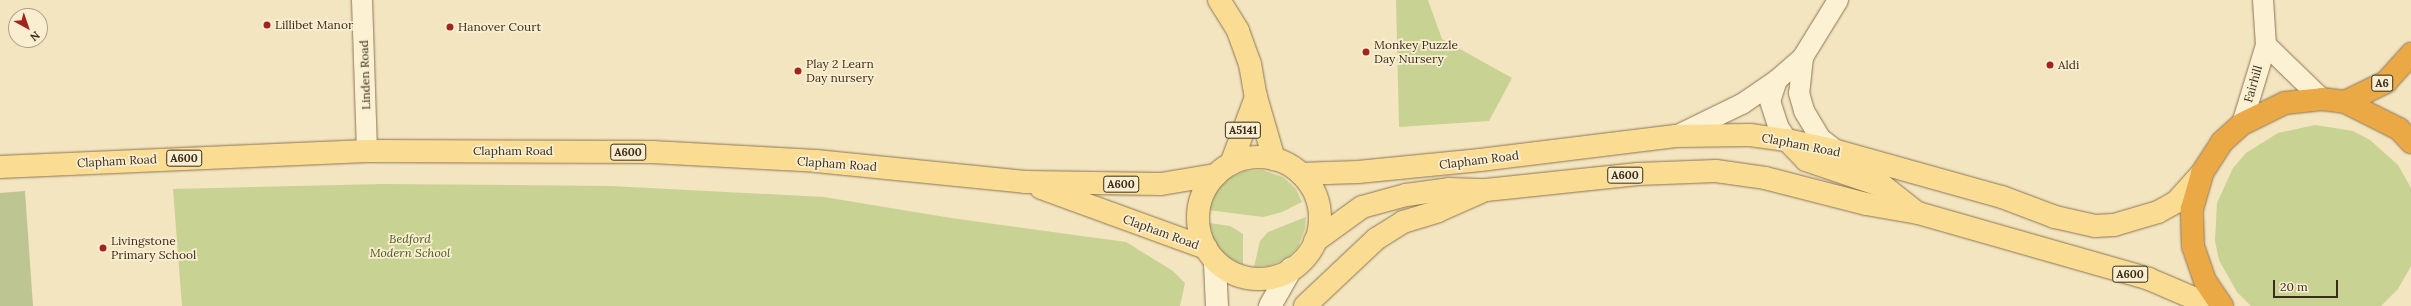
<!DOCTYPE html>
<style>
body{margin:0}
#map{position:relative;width:2411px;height:306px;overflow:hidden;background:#f2e5bf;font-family:Lora,serif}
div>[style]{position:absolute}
.green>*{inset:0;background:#c8d292}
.cemetery>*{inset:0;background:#bdc592}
.roads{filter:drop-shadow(0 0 1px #8d7555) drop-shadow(0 0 1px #8d7555)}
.street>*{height:20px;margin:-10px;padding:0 10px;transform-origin:10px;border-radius:10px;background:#fcf1d3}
.secondary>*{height:22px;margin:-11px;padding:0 11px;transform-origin:11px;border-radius:11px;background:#fcf1d3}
.primary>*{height:22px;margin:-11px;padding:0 11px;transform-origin:11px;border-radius:11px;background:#fadd93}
.primary>.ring{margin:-11px;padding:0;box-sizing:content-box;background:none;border:22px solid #fadd93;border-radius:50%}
.highway>*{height:22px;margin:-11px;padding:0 11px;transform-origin:11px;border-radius:11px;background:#eba946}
.dots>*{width:11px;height:11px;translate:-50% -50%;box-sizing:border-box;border:2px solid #f9eed0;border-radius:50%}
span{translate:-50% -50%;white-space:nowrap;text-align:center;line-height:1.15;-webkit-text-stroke:3.5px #f9eed0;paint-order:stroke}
.shield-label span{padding:1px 3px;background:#f9eed0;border:1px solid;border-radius:3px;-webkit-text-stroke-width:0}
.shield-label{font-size:11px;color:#3b2c1b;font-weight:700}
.poi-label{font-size:12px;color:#3b2c1b}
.left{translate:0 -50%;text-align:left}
.street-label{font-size:12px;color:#3b2c1b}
.park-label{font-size:12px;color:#495a20;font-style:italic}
.north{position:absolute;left:8px;top:8px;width:40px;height:40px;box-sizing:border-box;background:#f9eed0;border:1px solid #ada088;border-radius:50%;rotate:140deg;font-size:11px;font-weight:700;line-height:16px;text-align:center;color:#3b2c1b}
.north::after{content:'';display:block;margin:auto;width:14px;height:18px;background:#a3231f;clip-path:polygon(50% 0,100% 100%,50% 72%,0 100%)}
.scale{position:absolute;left:2273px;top:280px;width:65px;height:18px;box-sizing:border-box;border:2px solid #3b2c1b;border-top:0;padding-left:5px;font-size:12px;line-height:14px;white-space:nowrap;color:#3b2c1b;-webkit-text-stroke:3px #f9eed0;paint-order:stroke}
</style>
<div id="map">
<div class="green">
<i style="clip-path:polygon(1396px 0,1428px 0,1442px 39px,1512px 78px,1489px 121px,1399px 127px)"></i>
<i style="clip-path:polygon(2315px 125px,2353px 131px,2370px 140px,2398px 165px,2411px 188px,2411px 266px,2398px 289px,2381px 306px,2251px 306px,2237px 292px,2219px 260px,2215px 241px,2217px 203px,2233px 168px,2246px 153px,2278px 133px)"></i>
<i style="clip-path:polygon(1262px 170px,1283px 177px,1296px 189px,1302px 202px,1282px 212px,1263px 217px,1208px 210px,1218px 188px,1229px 178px,1245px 171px)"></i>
<i style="clip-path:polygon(383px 184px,611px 186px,824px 197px,951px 218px,1126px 242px,1173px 271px,1185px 283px,1180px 306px,182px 306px,173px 189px)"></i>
<i style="clip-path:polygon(1306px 217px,1305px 229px,1298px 247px,1286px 259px,1269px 266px,1254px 267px,1260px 241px,1268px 232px)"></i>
<i style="clip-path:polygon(1209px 223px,1230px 226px,1243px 234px,1243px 265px,1225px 256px,1215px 245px)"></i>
</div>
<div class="cemetery">
<i style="clip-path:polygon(25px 191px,33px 306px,0 306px,0 193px)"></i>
</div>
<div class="roads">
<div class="street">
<i style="left:362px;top:0;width:151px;rotate:88.1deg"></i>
<i style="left:2266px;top:45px;width:78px;rotate:44deg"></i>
<i style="left:1803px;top:57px;width:36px;rotate:96deg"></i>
<i style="left:1799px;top:93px;width:19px;rotate:74deg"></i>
<i style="left:1804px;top:111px;width:33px;rotate:59deg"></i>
<i style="left:1821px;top:139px;width:20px;rotate:37deg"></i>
<i style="left:1777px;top:80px;width:22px;rotate:108deg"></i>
<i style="left:1770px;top:101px;width:28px;rotate:72deg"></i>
<i style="left:1779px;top:128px;width:14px;rotate:56deg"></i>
<i style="left:2242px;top:124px;width:83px;rotate:-73.1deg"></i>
<i style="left:2266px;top:45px;width:45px;rotate:-93.8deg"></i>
<i style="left:1676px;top:136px;width:73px;rotate:-25.9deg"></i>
<i style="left:1742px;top:104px;width:42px;rotate:-34.4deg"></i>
<i style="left:1777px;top:80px;width:35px;rotate:-41deg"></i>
<i style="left:1803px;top:57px;width:67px;rotate:-58.4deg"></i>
</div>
<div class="secondary">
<i style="left:1215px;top:264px;width:42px;rotate:87.3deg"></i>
<i style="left:1270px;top:306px;width:43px;rotate:-60.4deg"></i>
</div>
<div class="primary">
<i style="left:1219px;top:0;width:36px;rotate:58deg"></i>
<i style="left:1238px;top:31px;width:35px;rotate:70deg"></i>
<i style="left:1250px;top:64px;width:34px;rotate:80deg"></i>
<i style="left:1256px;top:97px;width:65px;rotate:73.8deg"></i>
<i style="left:1787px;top:140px;width:28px;rotate:46deg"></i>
<i style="left:1806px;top:160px;width:81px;rotate:18.7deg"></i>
<i style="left:1883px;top:186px;width:42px;rotate:38.2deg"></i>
<i class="ring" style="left:1198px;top:157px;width:100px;height:100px"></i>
<i style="left:1231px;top:164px;width:72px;rotate:-69.5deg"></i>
<i style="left:0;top:167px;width:367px;rotate:-2.5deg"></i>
<i style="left:367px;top:151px;width:285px;rotate:0.2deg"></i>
<i style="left:652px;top:152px;width:164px;rotate:3.1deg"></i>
<i style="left:816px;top:161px;width:210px;rotate:5.7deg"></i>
<i style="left:1025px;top:182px;width:136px;rotate:0.8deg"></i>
<i style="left:1161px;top:184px;width:56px;rotate:-9.3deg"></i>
<i style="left:1301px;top:174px;width:57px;rotate:-2deg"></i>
<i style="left:1358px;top:172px;width:123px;rotate:-5.6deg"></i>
<i style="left:1480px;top:160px;width:197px;rotate:-7deg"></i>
<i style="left:1676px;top:136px;width:74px;rotate:-0.8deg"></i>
<i style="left:1750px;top:135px;width:37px;rotate:8deg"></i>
<i style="left:1787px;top:140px;width:51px;rotate:12.4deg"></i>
<i style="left:1837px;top:151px;width:171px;rotate:15.6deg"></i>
<i style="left:2002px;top:197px;width:57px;rotate:20.7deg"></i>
<i style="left:2055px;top:217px;width:41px;rotate:12.7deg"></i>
<i style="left:2095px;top:226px;width:19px;rotate:-3deg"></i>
<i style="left:2114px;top:225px;width:46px;rotate:-16.5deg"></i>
<i style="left:2158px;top:212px;width:21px;rotate:-29deg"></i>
<i style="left:2176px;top:202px;width:39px;rotate:-48deg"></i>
<i style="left:1041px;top:188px;width:176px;rotate:20deg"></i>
<i style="left:1315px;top:241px;width:58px;rotate:-35.9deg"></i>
<i style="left:1362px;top:207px;width:46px;rotate:-15.3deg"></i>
<i style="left:1406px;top:195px;width:43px;rotate:-7.9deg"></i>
<i style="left:1449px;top:189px;width:37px;rotate:2deg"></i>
<i style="left:1486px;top:190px;width:153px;rotate:-6deg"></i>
<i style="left:1638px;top:174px;width:78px;rotate:-2.2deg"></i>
<i style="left:1716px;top:171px;width:49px;rotate:8.1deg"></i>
<i style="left:1765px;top:178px;width:104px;rotate:14.4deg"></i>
<i style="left:1866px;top:204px;width:53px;rotate:9.8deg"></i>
<i style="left:1918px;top:213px;width:240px;rotate:15.9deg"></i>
<i style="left:2149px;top:279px;width:69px;rotate:23.2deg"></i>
<i style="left:1305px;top:306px;width:98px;rotate:-43.3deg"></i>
<i style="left:1376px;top:239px;width:32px;rotate:-32deg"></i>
<i style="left:1403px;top:222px;width:37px;rotate:-17deg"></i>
<i style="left:1438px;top:211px;width:47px;rotate:-23.8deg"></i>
</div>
<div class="highway">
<i style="left:2345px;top:102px;width:46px;rotate:-26deg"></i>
<i style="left:2386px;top:82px;width:38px;rotate:-48deg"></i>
<i style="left:2222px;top:306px;width:30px;rotate:-124deg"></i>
<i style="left:2205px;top:281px;width:37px;rotate:-109deg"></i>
<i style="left:2193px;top:246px;width:37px;rotate:-92deg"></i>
<i style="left:2192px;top:209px;width:37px;rotate:-74deg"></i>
<i style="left:2202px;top:173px;width:37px;rotate:-57deg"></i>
<i style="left:2222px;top:142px;width:27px;rotate:-42deg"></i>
<i style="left:2242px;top:124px;width:48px;rotate:-26deg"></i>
<i style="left:2285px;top:103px;width:37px;rotate:-6deg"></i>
<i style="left:2322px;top:99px;width:23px;rotate:7deg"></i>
<i style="left:2345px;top:102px;width:60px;rotate:26.6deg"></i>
<i style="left:2399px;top:129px;width:18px;rotate:47deg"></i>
</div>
</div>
<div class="dots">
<i style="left:267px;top:25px;background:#a3231f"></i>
<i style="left:450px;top:27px;background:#a3231f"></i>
<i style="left:1366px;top:52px;background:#a3231f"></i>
<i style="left:2050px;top:65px;background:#a3231f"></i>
<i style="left:798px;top:71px;background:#a3231f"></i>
<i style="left:103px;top:248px;background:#a3231f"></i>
</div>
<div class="shield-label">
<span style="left:2382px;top:83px">A6</span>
<span style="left:1243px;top:130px">A5141</span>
<span style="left:628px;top:152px">A600</span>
<span style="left:184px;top:158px">A600</span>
<span style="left:1625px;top:175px">A600</span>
<span style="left:1121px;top:184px">A600</span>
<span style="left:2130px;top:274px">A600</span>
</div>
<div class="poi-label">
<span class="left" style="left:275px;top:25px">Lillibet Manor</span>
<span class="left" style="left:458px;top:27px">Hanover Court</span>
<span class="left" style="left:1374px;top:52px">Monkey Puzzle<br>Day Nursery</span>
<span class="left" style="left:806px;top:71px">Play 2 Learn<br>Day nursery</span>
<span class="left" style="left:2058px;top:65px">Aldi</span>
<span class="left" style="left:111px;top:248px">Livingstone<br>Primary School</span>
</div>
<div class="street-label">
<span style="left:365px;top:75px;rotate:-92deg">Linden Road</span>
<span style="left:2253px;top:84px;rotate:-74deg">Fairhill</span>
<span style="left:1801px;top:145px;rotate:11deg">Clapham Road</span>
<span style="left:513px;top:151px">Clapham Road</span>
<span style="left:1479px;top:160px;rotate:-7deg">Clapham Road</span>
<span style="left:117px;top:161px;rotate:-3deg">Clapham Road</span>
<span style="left:837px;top:164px;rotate:4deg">Clapham Road</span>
<span style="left:1161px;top:232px;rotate:20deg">Clapham Road</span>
</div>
<div class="park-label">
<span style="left:410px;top:246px">Bedford<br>Modern School</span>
</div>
<div class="north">N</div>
<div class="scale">20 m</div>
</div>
